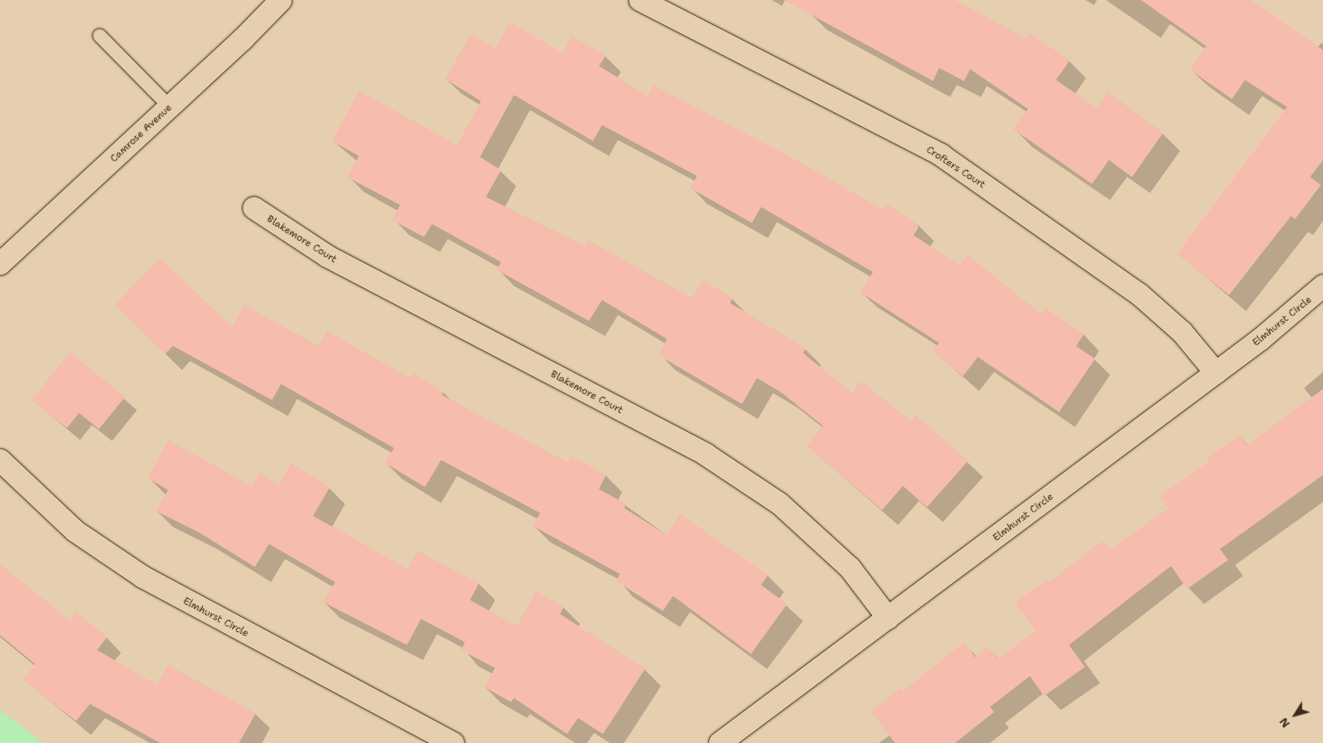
<!DOCTYPE html>
<style>
body{margin:0}
#map{position:relative;width:1323px;height:743px;overflow:hidden;background:#e6cfaf;font-family:"Shantell Sans",sans-serif}
div>[style]{position:absolute}
.green>*{inset:0;background:#b5eeb2}
.shadow>*{inset:0;background:#0003}
.building>*{inset:0;background:#f6bcae}
.roads{filter:drop-shadow(0 0 1px #3b2a1e) drop-shadow(0 0 1px #3b2a1e)}
.lane>*{height:13px;margin:-6.5px;padding:0 6.5px;transform-origin:6.5px;border-radius:6.5px;background:#e6cfaf}
.street>*{height:22px;margin:-11px;padding:0 11px;transform-origin:11px;border-radius:11px;background:#e6cfaf}
span{translate:-50% -50%;white-space:nowrap;text-align:center;line-height:1.15;-webkit-text-stroke:4px #e6cfaf;paint-order:stroke}
.street-label{font-size:10px;color:#3b2a1e}
.north{position:absolute;left:1275px;top:695px;width:40px;height:40px;-webkit-text-stroke:3px #e6cfaf;paint-order:stroke;rotate:233deg;font-size:11px;font-weight:700;line-height:16px;text-align:center;color:#3b2a1e}
.north::after{content:'';display:block;margin:auto;width:14px;height:18px;background:#3b2a1e;clip-path:polygon(50% 0,100% 100%,50% 72%,0 100%)}
</style>
<div id="map">
<div class="green">
<i style="clip-path:polygon(0 710px,43px 743px,0 743px)"></i>
</div>
<div class="shadow">
<i style="clip-path:polygon(772px 0,785px 0,782px 6px)"></i>
<i style="clip-path:polygon(817px 0,953px 0,1069px 61px,1086px 78px,1075px 94px,1097px 109px,1108px 94px,1163px 134px,1180px 151px,1150px 193px,1127px 177px,1110px 200px,1032px 147px,1015px 129px,1027px 112px,987px 86px,981px 97px,957px 85px,950px 97px,827px 30px,810px 13px)"></i>
<i style="clip-path:polygon(1085px 0,1097px 0,1094px 5px)"></i>
<i style="clip-path:polygon(1106px 0,1247px 0,1318px 47px,1321px 43px,1323px 44px,1323px 221px,1313px 235px,1308px 232px,1246px 311px,1179px 254px,1286px 111px,1262px 96px,1249px 115px,1208px 86px,1191px 70px,1205px 49px,1170px 24px,1161px 38px)"></i>
<i style="clip-path:polygon(evenodd,495px 50px,605px 56px,621px 72px,617px 78px,648px 97px,884px 212px,918px 225px,934px 241px,930px 247px,1041px 315px,1045px 309px,1084px 335px,1099px 351px,1094px 359px,1110px 375px,1075px 427px,994px 372px,979px 391px,934px 351px,938px 346px,877px 307px,861px 292px,871px 277px,777px 222px,768px 238px,707px 204px,692px 188px,695px 181px,618px 140px,609px 156px,530px 110px,498px 169px,516px 186px,505px 207px,693px 299px,703px 282px,732px 299px,748px 315px,805px 349px,821px 365px,819px 368px,852px 394px,911px 422px,967px 462px,983px 477px,943px 522px,919px 501px,898px 525px,808px 446px,822px 427px,798px 408px,773px 393px,758px 419px,675px 370px,660px 354px,666px 344px,618px 315px,605px 336px,514px 286px,499px 270px,500px 268px,448px 239px,440px 252px,409px 235px,394px 219px,398px 211px,364px 192px,348px 176px,357px 161px,333px 141px,457px 146px,480px 105px,462px 94px,446px 79px,495px 50px,916px 228px,918px 228px,911px 239px,916px 228px)"></i>
<i style="clip-path:polygon(132px 321px,232px 329px,320px 347px,411px 379px,413px 374px,444px 393px,452px 401px,568px 463px,571px 457px,606px 476px,622px 492px,618px 500px,668px 536px,681px 516px,768px 576px,784px 592px,779px 599px,803px 621px,767px 669px,690px 612px,680px 627px,633px 597px,618px 579px,550px 542px,534px 526px,538px 519px,457px 476px,441px 503px,402px 479px,386px 463px,392px 453px,297px 399px,288px 416px,190px 361px,182px 370px)"></i>
<i style="clip-path:polygon(70px 354px,137px 410px,112px 441px,92px 425px,80px 440px,33px 400px)"></i>
<i style="clip-path:polygon(1323px 372px,1323px 502px,1235px 565px,1243px 576px,1204px 604px,1184px 583px,1084px 661px,1100px 683px,1061px 710px,1044px 693px,1005px 723px,1009px 728px,990px 743px,879px 743px,890px 735px,903px 692px,964px 644px,977px 657px,987px 648px,998px 659px,1037px 632px,1050px 583px,1102px 542px,1110px 551px,1170px 508px,1211px 461px,1240px 436px,1248px 445px,1312px 398px,1304px 388px)"></i>
<i style="clip-path:polygon(149px 478px,252px 487px,329px 488px,345px 504px,332px 527px,408px 570px,418px 552px,479px 584px,495px 600px,489px 611px,517px 627px,536px 593px,564px 608px,580px 624px,578px 627px,645px 670px,661px 686px,624px 743px,610px 743px,594px 733px,587px 743px,575px 743px,530px 714px,527px 718px,501px 703px,485px 687px,493px 674px,478px 666px,463px 648px,437px 634px,423px 660px,340px 618px,324px 602px,333px 587px,285px 559px,271px 582px,217px 549px,173px 527px,157px 511px,166px 495px)"></i>
<i style="clip-path:polygon(0 565px,70px 622px,76px 614px,107px 638px,121px 653px,114px 661px,158px 686px,255px 714px,270px 728px,262px 743px,150px 743px,105px 718px,91px 735px,25px 680px,35px 666px,0 637px)"></i>
</div>
<div class="building">
<i style="clip-path:polygon(784px 0,955px 0,1026px 38px,1029px 33px,1070px 60px,1056px 80px,1097px 108px,1108px 92px,1163px 133px,1132px 177px,1109px 160px,1092px 184px,1013px 129px,1028px 109px,970px 69px,964px 81px,939px 68px,933px 81px)"></i>
<i style="clip-path:polygon(1141px 0,1251px 0,1323px 50px,1323px 160px,1310px 177px,1321px 185px,1295px 219px,1291px 216px,1229px 295px,1177px 254px,1287px 107px,1245px 80px,1232px 99px,1190px 70px,1206px 46px)"></i>
<i style="clip-path:polygon(510px 22px,562px 53px,572px 36px,606px 55px,599px 66px,648px 96px,653px 85px,800px 162px,884px 210px,887px 204px,919px 225px,913px 235px,960px 265px,968px 255px,1041px 314px,1045px 308px,1084px 334px,1076px 346px,1095px 359px,1059px 412px,978px 357px,963px 376px,932px 351px,939px 343px,860px 292px,873px 272px,761px 207px,752px 223px,690px 188px,697px 176px,602px 125px,593px 141px,514px 95px,480px 157px,501px 170px,486px 197px,585px 246px,588px 240px,692px 298px,703px 280px,733px 298px,730px 303px,806px 348px,803px 353px,852px 393px,861px 381px,911px 421px,916px 415px,968px 461px,927px 507px,903px 486px,882px 510px,807px 446px,823px 426px,782px 393px,757px 378px,742px 404px,658px 355px,667px 339px,602px 300px,589px 321px,497px 270px,501px 262px,432px 224px,424px 237px,392px 220px,400px 205px,347px 177px,359px 156px,332px 141px,359px 91px,457px 145px,481px 101px,445px 79px,471px 34px,495px 48px)"></i>
<i style="clip-path:polygon(160px 258px,232px 327px,244px 305px,319px 346px,327px 331px,410px 378px,413px 373px,444px 392px,442px 395px,567px 462px,571px 456px,606px 475px,599px 489px,626px 504px,624px 508px,667px 535px,680px 514px,768px 575px,761px 585px,787px 604px,751px 654px,673px 596px,663px 611px,616px 581px,620px 574px,533px 526px,540px 513px,441px 460px,425px 487px,385px 463px,394px 448px,281px 384px,272px 400px,173px 346px,165px 354px,115px 305px)"></i>
<i style="clip-path:polygon(70px 352px,125px 397px,99px 429px,79px 413px,67px 428px,32px 400px)"></i>
<i style="clip-path:polygon(1323px 389px,1323px 475px,1220px 549px,1228px 560px,1187px 589px,1171px 566px,1069px 645px,1085px 667px,1044px 696px,1030px 676px,990px 707px,994px 712px,955px 743px,895px 743px,871px 711px,901px 688px,903px 691px,964px 642px,975px 657px,987px 647px,997px 659px,1036px 631px,1015px 602px,1048px 580px,1050px 582px,1102px 541px,1109px 550px,1169px 508px,1160px 496px,1210px 461px,1207px 458px,1240px 435px,1247px 445px)"></i>
<i style="clip-path:polygon(168px 440px,252px 486px,260px 473px,279px 485px,291px 463px,330px 487px,313px 516px,408px 569px,417px 551px,479px 583px,470px 600px,517px 626px,536px 591px,564px 607px,560px 614px,645px 669px,603px 734px,578px 718px,567px 734px,514px 698px,511px 702px,484px 687px,495px 668px,461px 650px,465px 642px,421px 619px,407px 645px,323px 602px,335px 582px,269px 544px,255px 567px,200px 533px,156px 511px,168px 490px,148px 478px)"></i>
<i style="clip-path:polygon(0 564px,70px 621px,76px 612px,107px 637px,97px 650px,157px 685px,168px 665px,256px 713px,239px 743px,160px 743px,90px 704px,76px 721px,23px 680px,35px 664px,0 635px)"></i>
</div>
<div class="roads">
<div class="lane">
<i style="left:99px;top:35px;width:100px;rotate:45.4deg"></i>
</div>
<div class="street">
<i style="left:640px;top:0;width:339px;rotate:27.2deg"></i>
<i style="left:941px;top:155px;width:242px;rotate:35.1deg"></i>
<i style="left:1139px;top:294px;width:57px;rotate:41.5deg"></i>
<i style="left:1182px;top:332px;width:53px;rotate:50.3deg"></i>
<i style="left:254px;top:208px;width:87px;rotate:33.3deg"></i>
<i style="left:327px;top:256px;width:427px;rotate:27.6deg"></i>
<i style="left:705px;top:454px;width:90px;rotate:33.7deg"></i>
<i style="left:780px;top:504px;width:95px;rotate:42.4deg"></i>
<i style="left:850px;top:568px;width:63px;rotate:52.8deg"></i>
<i style="left:0;top:264px;width:331px;rotate:-42.8deg"></i>
<i style="left:243px;top:39px;width:54px;rotate:-45.7deg"></i>
<i style="left:0;top:460px;width:103px;rotate:43.4deg"></i>
<i style="left:75px;top:531px;width:82px;rotate:34.1deg"></i>
<i style="left:143px;top:577px;width:352px;rotate:28.2deg"></i>
<i style="left:720px;top:743px;width:675px;rotate:-36.75deg"></i>
<i style="left:1261px;top:339px;width:82px;rotate:-40.5deg"></i>
</div>
</div>
<div class="street-label">
<span style="left:141px;top:133px;rotate:-43deg">Camrose Avenue</span>
<span style="left:956px;top:167px;rotate:33deg">Crofters Court</span>
<span style="left:302px;top:239px;rotate:32deg">Blakemore Court</span>
<span style="left:1282px;top:321px;rotate:-39deg">Elmhurst Circle</span>
<span style="left:587px;top:392px;rotate:28deg">Blakemore Court</span>
<span style="left:1023px;top:517px;rotate:-37deg">Elmhurst Circle</span>
<span style="left:216px;top:617px;rotate:28deg">Elmhurst Circle</span>
</div>
<div class="north">N</div>
</div>
